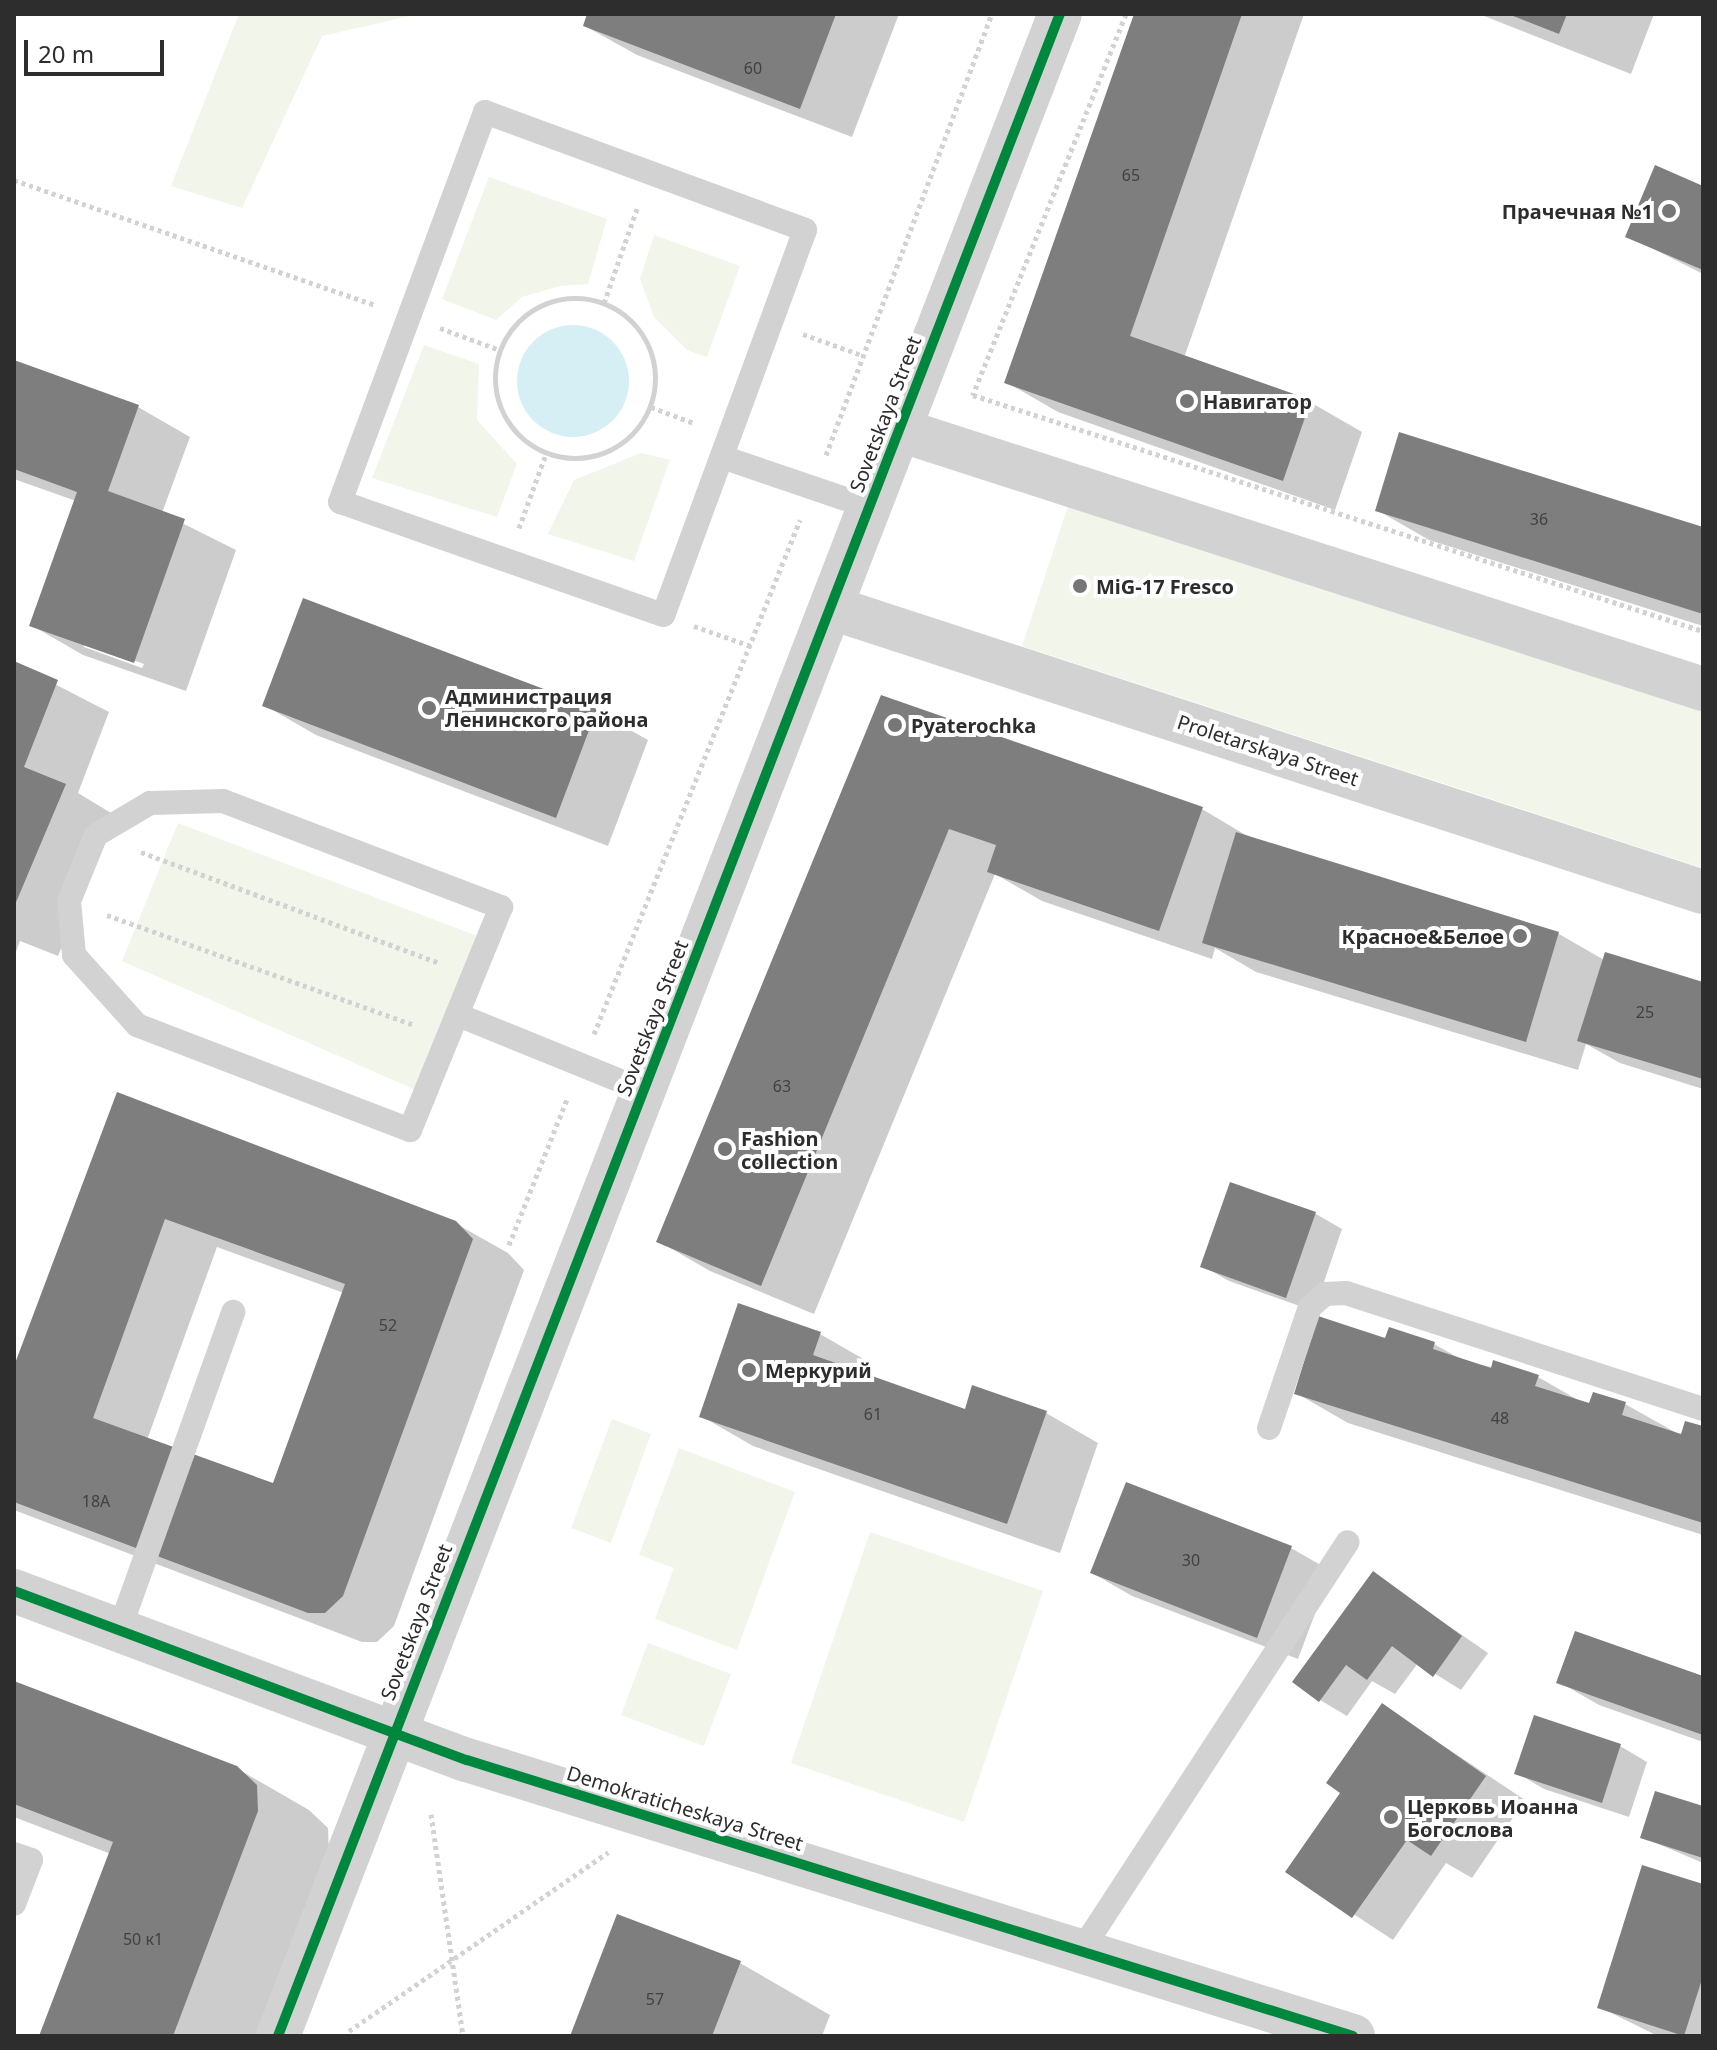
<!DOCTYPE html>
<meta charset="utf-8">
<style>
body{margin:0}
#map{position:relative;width:1717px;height:2050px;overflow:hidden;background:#fff;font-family:"Noto Sans",sans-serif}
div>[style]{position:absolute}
.green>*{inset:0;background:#f2f5ea}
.water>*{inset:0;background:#d5eff4}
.round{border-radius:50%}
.shadow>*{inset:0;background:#0003}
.building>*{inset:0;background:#7e7e7e}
.path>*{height:5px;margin-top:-2.5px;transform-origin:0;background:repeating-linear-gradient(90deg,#d2d2d2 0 4px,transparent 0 8px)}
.path>.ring{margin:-2.5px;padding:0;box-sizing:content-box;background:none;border:5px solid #d2d2d2;border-radius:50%}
.service>*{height:24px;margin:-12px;padding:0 12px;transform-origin:12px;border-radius:12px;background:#d2d2d2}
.minor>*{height:44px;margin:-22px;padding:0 22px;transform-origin:22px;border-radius:22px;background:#d2d2d2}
.cycleway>*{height:10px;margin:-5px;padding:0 5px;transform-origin:5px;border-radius:5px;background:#00873e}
.dots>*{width:22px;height:22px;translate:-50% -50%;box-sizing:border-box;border:4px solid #fff;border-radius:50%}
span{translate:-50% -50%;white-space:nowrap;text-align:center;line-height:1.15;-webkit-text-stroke:8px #fff;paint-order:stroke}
.number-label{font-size:16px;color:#414141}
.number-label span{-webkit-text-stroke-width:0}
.poi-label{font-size:20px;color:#2d2d2d;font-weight:700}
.right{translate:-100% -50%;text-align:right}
.left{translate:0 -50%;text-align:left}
.street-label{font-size:20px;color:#2d2d2d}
.frame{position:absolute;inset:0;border:16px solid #2d2d2d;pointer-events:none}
.scale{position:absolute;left:24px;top:40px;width:140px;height:36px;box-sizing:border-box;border:4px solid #2d2d2d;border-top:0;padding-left:10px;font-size:24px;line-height:28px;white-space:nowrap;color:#2d2d2d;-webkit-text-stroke:6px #fff;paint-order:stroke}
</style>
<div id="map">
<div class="green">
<i style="clip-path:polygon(239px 14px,419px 14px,322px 36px,242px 208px,171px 186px)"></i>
<i style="clip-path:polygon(489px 177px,607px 219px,588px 284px,560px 286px,522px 297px,496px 320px,442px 299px)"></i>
<i style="clip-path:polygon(654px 235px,740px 266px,707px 357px,687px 350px,654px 317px,640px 279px)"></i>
<i style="clip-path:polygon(424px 345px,479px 364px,477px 420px,517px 464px,497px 517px,372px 478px)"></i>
<i style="clip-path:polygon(641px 453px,670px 460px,634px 561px,548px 534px,574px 480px)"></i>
<i style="clip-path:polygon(1069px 503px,1703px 710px,1703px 868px,1022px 646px)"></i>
<i style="clip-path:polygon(178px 823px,488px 940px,425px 1094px,122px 961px)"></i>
<i style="clip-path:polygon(612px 1419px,651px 1434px,611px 1543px,571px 1528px)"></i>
<i style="clip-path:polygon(679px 1448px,795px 1492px,737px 1650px,655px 1619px,674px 1568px,639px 1555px)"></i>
<i style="clip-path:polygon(870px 1532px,1043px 1591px,964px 1822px,791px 1763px)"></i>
<i style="clip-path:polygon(648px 1643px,731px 1674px,704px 1746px,621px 1715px)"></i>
</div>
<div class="water">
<i class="round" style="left:517px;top:325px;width:112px;height:112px"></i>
</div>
<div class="shadow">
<i style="clip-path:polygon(590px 14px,899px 14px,852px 137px,637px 55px,585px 26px)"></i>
<i style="clip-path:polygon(1136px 14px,1304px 14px,1184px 358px,1310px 402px,1362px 432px,1335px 510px,1058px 412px,1006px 382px)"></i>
<i style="clip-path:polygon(1479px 14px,1654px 14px,1631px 74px)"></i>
<i style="clip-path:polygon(1703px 188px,1703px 274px,1628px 236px)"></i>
<i style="clip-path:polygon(evenodd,14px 363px,138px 407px,190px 437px,162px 513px,236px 550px,186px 691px,83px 655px,31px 625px,76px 501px,14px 479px,14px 363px,84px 643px,144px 664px,142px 668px,84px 647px,84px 643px)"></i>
<i style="clip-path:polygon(1377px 510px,1703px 529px,1703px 626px,1429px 540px)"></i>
<i style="clip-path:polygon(14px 663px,109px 712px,78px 793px,116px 816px,58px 956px,20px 941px,14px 957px)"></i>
<i style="clip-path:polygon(882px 698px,1202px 809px,1254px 840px,1559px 934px,1604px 960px,1703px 984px,1703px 1089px,1620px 1063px,1586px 1044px,1578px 1070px,1256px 972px,1215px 948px,1212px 959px,1042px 901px,995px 874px,814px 1314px,710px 1271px,658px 1241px)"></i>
<i style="clip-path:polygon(264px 705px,596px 711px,648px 740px,608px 846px,316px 735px)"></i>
<i style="clip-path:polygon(evenodd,118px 1095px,455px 1223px,508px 1253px,524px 1270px,394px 1626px,377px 1642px,362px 1642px,14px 1510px,14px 1371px,118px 1095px,217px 1247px,344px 1293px,274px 1486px,147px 1440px,217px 1247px)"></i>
<i style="clip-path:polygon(1231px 1184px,1316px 1214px,1342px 1229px,1314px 1311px,1229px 1281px,1203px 1266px)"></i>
<i style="clip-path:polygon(1390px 1330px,1434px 1344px,1464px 1361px,1538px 1377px,1585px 1404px,1625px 1404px,1682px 1436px,1703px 1429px,1703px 1535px,1348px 1423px,1296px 1393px,1387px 1340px)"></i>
<i style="clip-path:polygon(820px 1334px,872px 1364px,867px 1377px,966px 1411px,1046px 1413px,1098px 1443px,1060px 1553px,753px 1446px,701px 1416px)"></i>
<i style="clip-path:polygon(1127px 1484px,1291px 1548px,1331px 1571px,1298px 1659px,1132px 1596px,1092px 1573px)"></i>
<i style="clip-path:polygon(1374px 1574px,1488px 1653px,1461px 1690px,1418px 1663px,1395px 1694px,1372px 1681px,1347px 1716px,1320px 1700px)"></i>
<i style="clip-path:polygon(1703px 1678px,1703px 1742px,1599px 1705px,1559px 1682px)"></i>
<i style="clip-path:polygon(14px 1683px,236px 1768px,309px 1810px,328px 1828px,329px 1853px,260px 2036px,41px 2036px,111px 1854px,14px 1817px)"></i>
<i style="clip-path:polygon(1382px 1705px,1525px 1800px,1472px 1878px,1446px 1863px,1393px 1940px,1288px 1871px,1343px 1793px)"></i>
<i style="clip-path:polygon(1535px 1718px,1620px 1746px,1647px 1762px,1629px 1817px,1544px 1789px,1517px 1773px)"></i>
<i style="clip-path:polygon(1703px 1808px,1703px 1863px,1642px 1837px)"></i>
<i style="clip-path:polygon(1703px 1886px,1703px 2036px,1658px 2036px,1599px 2007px)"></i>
<i style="clip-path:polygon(740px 1963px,830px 2015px,822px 2036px,572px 2036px)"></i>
</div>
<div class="building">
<i style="clip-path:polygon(587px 14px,836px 14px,800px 109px,583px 26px)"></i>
<i style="clip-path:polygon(1134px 14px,1242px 14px,1130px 336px,1311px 400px,1283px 481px,1004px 383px)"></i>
<i style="clip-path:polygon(1508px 14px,1567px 14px,1559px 34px)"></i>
<i style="clip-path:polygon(1655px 165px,1703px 186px,1703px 270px,1625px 237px)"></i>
<i style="clip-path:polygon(14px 360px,139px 405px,108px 491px,185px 519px,134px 663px,29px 626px,77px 492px,14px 469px)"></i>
<i style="clip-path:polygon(1399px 432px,1703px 527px,1703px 614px,1375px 511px)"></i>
<i style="clip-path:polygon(303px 598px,597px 709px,556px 818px,262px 706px)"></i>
<i style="clip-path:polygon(14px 661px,58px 680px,24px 767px,66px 784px,14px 907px)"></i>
<i style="clip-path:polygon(881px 695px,1203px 807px,1159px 931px,987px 872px,996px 845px,949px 829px,761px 1286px,656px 1242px)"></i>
<i style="clip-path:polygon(1236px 832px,1559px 932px,1526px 1042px,1202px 943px)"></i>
<i style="clip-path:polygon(1605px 952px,1703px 982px,1703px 1079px,1577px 1041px)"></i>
<i style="clip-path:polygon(evenodd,117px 1092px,456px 1221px,473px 1239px,343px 1596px,325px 1613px,308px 1613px,14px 1502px,14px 1366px,117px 1092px,165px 1219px,345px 1284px,273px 1483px,93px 1418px,165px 1219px)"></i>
<i style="clip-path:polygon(1230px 1182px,1316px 1212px,1286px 1298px,1200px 1267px)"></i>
<i style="clip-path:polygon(738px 1303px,821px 1332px,813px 1355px,965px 1409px,972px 1385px,1047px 1411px,1007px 1524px,699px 1417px)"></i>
<i style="clip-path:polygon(1318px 1316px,1385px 1338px,1389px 1327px,1435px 1342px,1433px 1349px,1491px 1368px,1493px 1360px,1539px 1375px,1535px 1386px,1589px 1403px,1593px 1392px,1626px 1402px,1622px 1415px,1681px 1434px,1685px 1421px,1703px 1426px,1703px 1523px,1294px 1394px)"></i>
<i style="clip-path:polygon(1126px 1482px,1292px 1546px,1257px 1638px,1090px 1573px)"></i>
<i style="clip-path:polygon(1373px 1571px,1462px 1636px,1433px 1677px,1392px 1646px,1367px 1680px,1346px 1665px,1319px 1702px,1292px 1682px)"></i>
<i style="clip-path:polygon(1575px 1631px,1703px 1676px,1703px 1735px,1556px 1683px)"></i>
<i style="clip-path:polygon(14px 1681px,237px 1766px,257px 1785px,258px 1811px,173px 2036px,39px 2036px,113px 1842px,14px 1804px)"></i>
<i style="clip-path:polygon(1382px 1703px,1486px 1776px,1431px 1856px,1407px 1840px,1352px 1918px,1285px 1872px,1340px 1793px,1326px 1783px)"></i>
<i style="clip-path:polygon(1534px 1715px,1621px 1744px,1602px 1803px,1514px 1774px)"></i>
<i style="clip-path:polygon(1655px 1791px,1703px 1806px,1703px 1858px,1640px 1838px)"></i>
<i style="clip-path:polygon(1642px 1865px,1703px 1884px,1703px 1976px,1684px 2036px,1597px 2008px)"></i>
<i style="clip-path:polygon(617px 1914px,741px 1961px,712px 2036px,570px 2036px)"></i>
</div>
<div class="path">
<i style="left:1126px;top:14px;width:411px;rotate:111.9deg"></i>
<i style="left:973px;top:395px;width:767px;rotate:17.92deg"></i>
<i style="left:14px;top:180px;width:381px;rotate:19.1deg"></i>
<i class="ring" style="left:495px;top:298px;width:155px;height:155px"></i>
<i style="left:604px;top:303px;width:103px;rotate:-70.7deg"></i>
<i style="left:440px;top:328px;width:64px;rotate:20.1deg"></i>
<i style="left:803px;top:334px;width:65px;rotate:19.8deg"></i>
<i style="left:651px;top:407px;width:46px;rotate:20.4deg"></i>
<i style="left:826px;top:455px;width:471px;rotate:-69.4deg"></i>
<i style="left:519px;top:528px;width:79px;rotate:-70deg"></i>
<i style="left:694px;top:626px;width:60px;rotate:19.3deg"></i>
<i style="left:141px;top:852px;width:318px;rotate:20.4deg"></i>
<i style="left:107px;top:915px;width:326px;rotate:19.7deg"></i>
<i style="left:594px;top:1034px;width:554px;rotate:-68.16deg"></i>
<i style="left:509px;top:1245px;width:157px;rotate:-68.3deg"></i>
<i style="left:431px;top:1814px;width:224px;rotate:81.8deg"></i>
<i style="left:349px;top:2031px;width:315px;rotate:-34.6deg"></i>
</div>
<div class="service">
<i style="left:485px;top:112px;width:341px;rotate:20.2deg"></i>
<i style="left:805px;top:230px;width:410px;rotate:110.2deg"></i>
<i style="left:663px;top:615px;width:342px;rotate:-160.7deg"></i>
<i style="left:340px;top:502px;width:416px;rotate:-69.6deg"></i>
<i style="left:722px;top:457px;width:155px;rotate:18.8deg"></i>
<i style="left:223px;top:801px;width:298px;rotate:20.9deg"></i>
<i style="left:501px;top:907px;width:241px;rotate:112.2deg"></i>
<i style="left:410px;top:1130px;width:292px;rotate:-159deg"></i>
<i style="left:137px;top:1025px;width:94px;rotate:-132deg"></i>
<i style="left:74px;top:955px;width:54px;rotate:-95.3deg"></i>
<i style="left:69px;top:901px;width:71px;rotate:-67.8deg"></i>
<i style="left:96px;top:835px;width:63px;rotate:-30.7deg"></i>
<i style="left:150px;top:803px;width:73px;rotate:-1.6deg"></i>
<i style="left:458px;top:1015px;width:200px;rotate:22.1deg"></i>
<i style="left:1269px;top:1428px;width:128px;rotate:-71.3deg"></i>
<i style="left:1310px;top:1307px;width:20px;rotate:-41deg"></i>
<i style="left:1325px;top:1294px;width:21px;rotate:-3deg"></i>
<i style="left:1346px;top:1293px;width:375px;rotate:18deg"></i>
<i style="left:119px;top:1631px;width:339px;rotate:-70.3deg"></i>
<i style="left:14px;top:1854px;width:18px;rotate:19deg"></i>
<i style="left:31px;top:1860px;width:47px;rotate:111.1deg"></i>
<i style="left:1081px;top:1951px;width:488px;rotate:-56.9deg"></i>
</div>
<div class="minor">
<i style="left:897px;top:429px;width:847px;rotate:17.88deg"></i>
<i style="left:832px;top:608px;width:916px;rotate:18.06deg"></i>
<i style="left:14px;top:1591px;width:483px;rotate:20.5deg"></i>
<i style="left:467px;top:1760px;width:928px;rotate:17.3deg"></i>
<i style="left:278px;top:2036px;width:2168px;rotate:-68.86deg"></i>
</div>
<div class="cycleway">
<i style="left:14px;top:1591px;width:483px;rotate:20.5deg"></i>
<i style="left:467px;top:1760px;width:928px;rotate:17.3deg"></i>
<i style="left:278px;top:2036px;width:2168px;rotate:-68.86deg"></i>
</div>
<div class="dots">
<i style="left:1669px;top:211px;background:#767676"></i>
<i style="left:1187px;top:401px;background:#767676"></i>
<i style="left:1080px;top:586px;background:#767676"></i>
<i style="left:429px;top:708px;background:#767676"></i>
<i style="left:895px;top:725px;background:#767676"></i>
<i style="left:1520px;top:936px;background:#767676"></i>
<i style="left:725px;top:1149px;background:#767676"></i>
<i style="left:749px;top:1370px;background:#767676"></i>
<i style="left:1391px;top:1817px;background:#767676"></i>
</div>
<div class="number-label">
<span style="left:753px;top:68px">60</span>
<span style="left:1131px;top:175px">65</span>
<span style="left:1539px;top:519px">36</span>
<span style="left:1645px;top:1012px">25</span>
<span style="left:782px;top:1086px">63</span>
<span style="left:388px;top:1325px">52</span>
<span style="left:873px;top:1414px">61</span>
<span style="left:1500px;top:1418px">48</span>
<span style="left:96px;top:1501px">18А</span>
<span style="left:1191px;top:1560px">30</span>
<span style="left:143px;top:1939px">50 к1</span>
<span style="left:655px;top:1999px">57</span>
</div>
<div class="poi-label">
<span class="right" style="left:1653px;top:211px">Прачечная №1</span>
<span class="left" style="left:1203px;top:401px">Навигатор</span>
<span class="left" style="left:1096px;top:586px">MiG-17 Fresco</span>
<span class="left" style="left:445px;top:708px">Администрация<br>Ленинского района</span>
<span class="left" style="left:911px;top:725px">Pyaterochka</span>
<span class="right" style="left:1504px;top:936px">Красное&amp;Белое</span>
<span class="left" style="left:741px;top:1150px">Fashion<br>collection</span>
<span class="left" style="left:765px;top:1370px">Меркурий</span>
<span class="left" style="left:1407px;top:1818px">Церковь Иоанна<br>Богослова</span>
</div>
<div class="street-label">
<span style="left:885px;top:414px;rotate:-69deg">Sovetskaya Street</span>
<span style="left:1268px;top:750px;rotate:18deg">Proletarskaya Street</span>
<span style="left:652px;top:1018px;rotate:-69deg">Sovetskaya Street</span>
<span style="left:416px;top:1622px;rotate:-69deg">Sovetskaya Street</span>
<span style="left:685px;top:1808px;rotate:17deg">Demokraticheskaya Street</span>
</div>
<div class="frame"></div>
<div class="scale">20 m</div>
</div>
